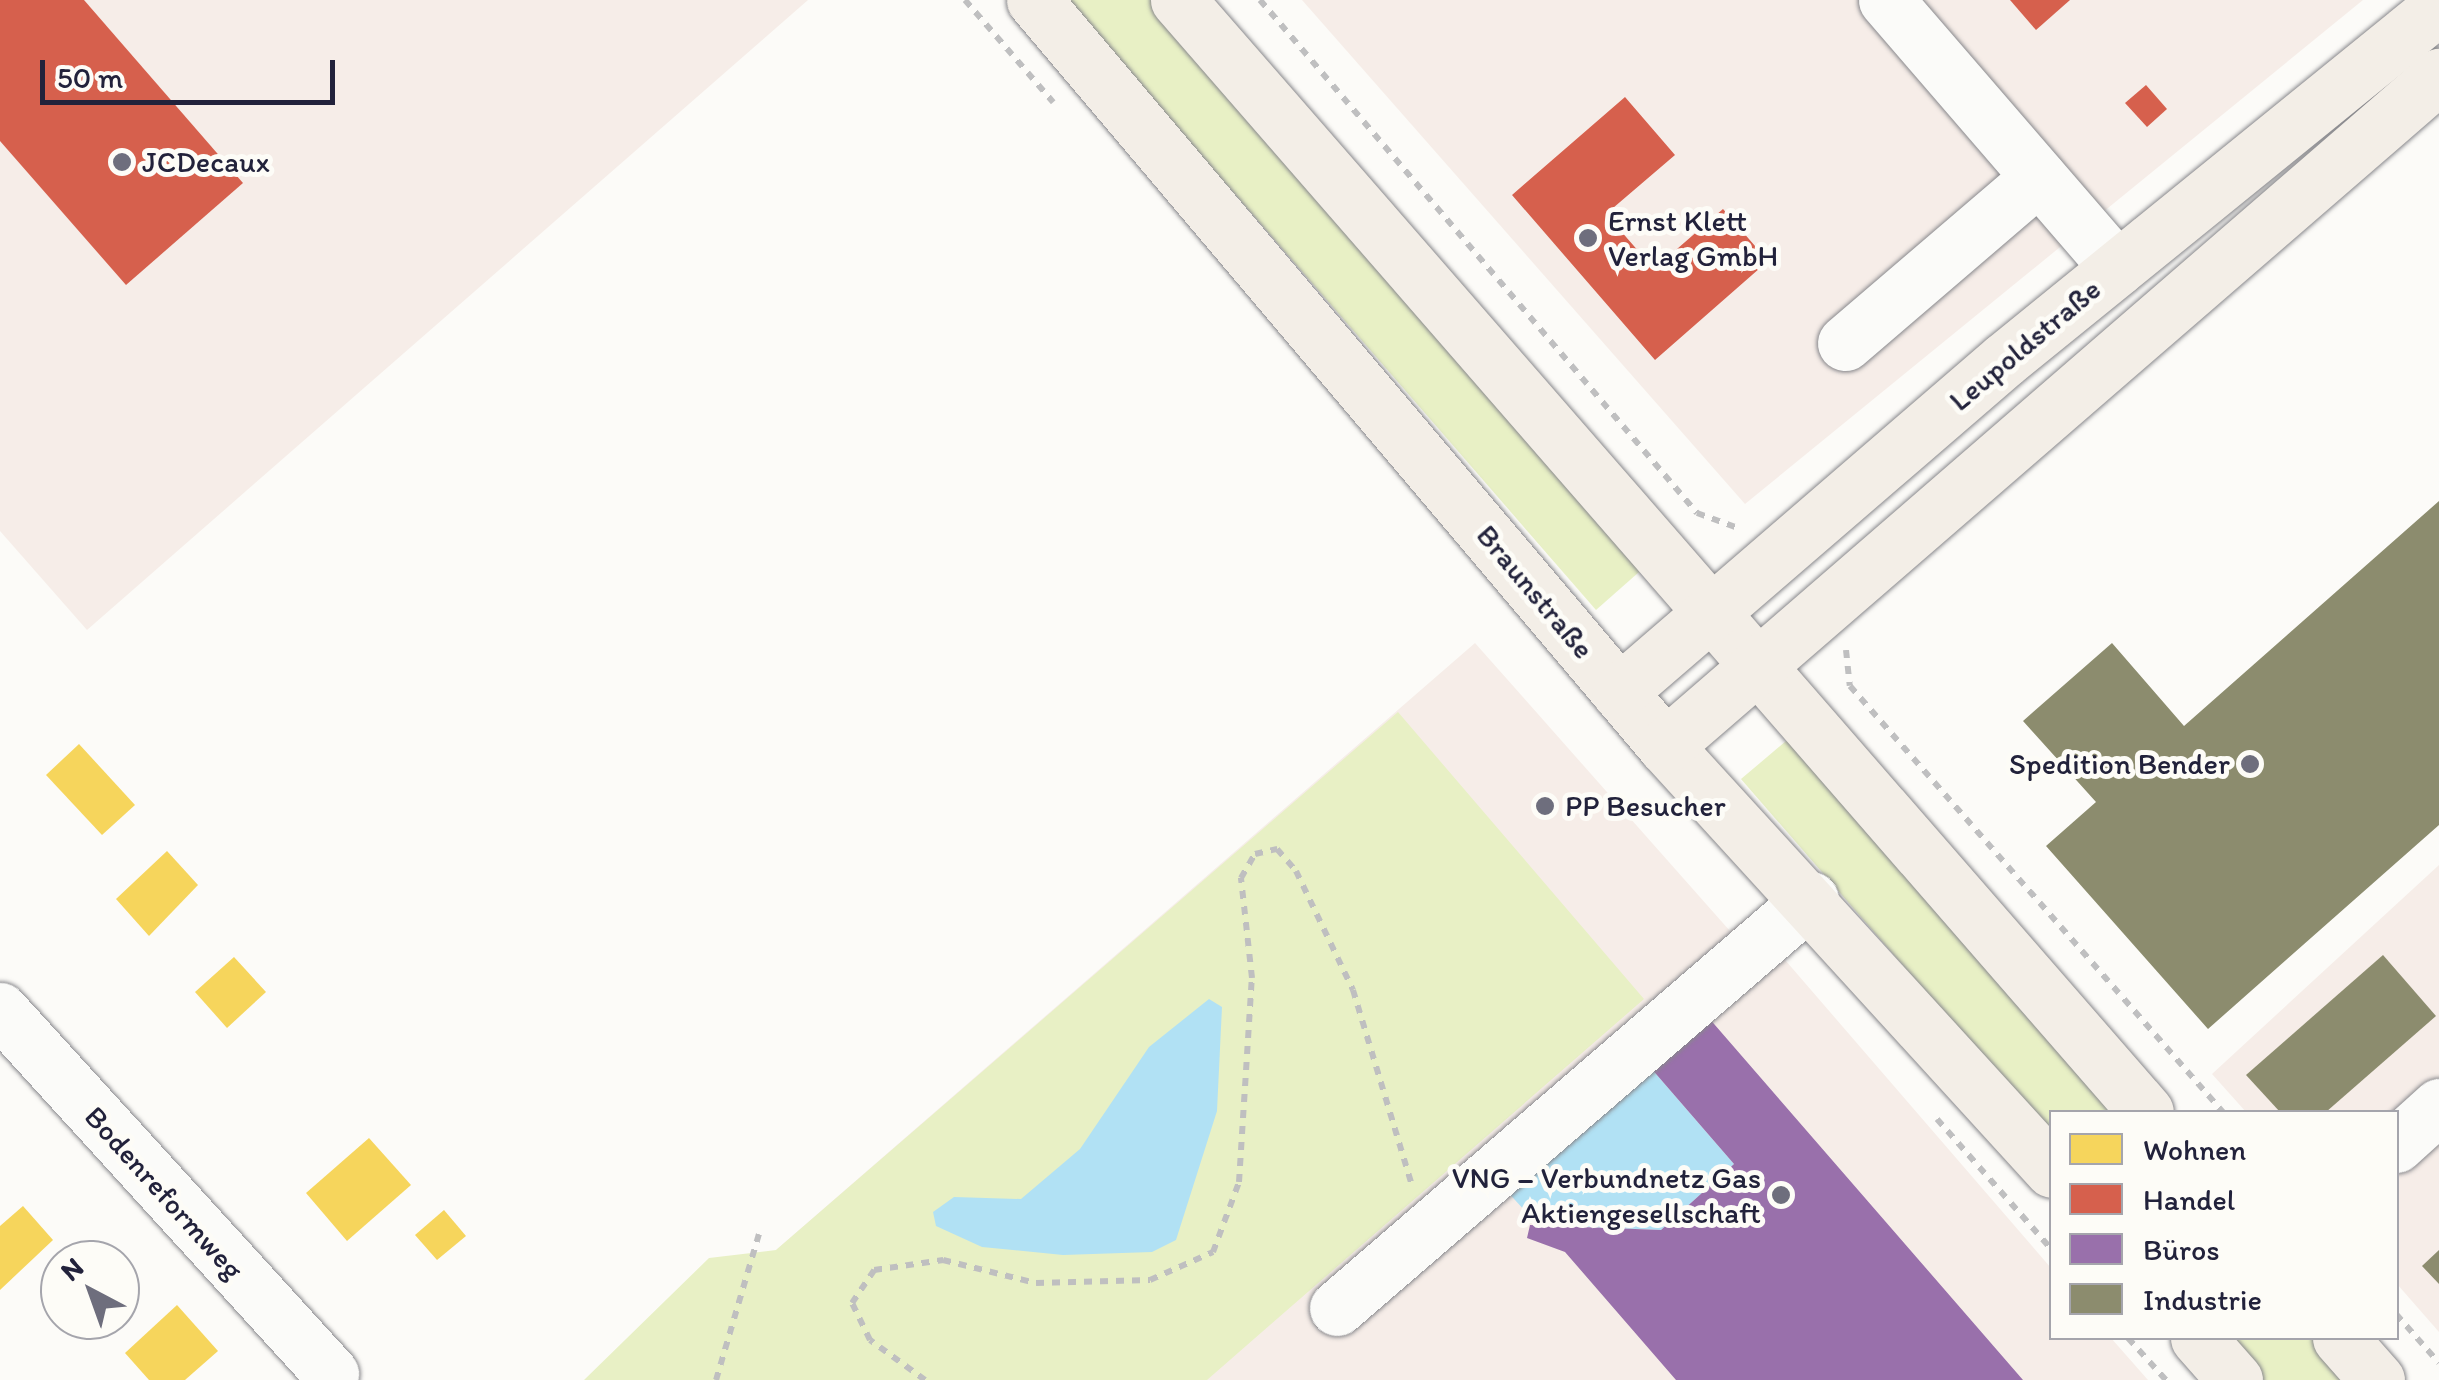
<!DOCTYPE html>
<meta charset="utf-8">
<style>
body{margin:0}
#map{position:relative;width:2439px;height:1380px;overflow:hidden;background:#fcfbf8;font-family:Itim,sans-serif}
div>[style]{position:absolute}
.built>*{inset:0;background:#f6ede8}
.green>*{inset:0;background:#e8f0c5}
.water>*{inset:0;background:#b1e1f4}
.homes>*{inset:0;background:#f6d55c}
.shops>*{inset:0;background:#d6604d}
.offices>*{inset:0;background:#9970ab}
.industry>*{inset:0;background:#8c8c6e}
.path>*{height:6px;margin-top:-3px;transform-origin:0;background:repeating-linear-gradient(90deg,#bfbfc0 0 8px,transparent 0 16px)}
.roads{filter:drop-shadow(0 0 2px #88888c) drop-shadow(0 0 2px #88888c)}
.minor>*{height:55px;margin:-27.5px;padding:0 27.5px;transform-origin:27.5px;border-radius:27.5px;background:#fbfbf9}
.major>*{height:55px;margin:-27.5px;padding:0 27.5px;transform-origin:27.5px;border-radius:27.5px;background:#f3eee7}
.dots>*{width:28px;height:28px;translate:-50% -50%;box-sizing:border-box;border:5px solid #fdfcf7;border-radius:50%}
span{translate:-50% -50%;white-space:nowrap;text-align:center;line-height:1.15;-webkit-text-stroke:10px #fdfcf7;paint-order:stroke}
.poi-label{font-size:30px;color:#22223b}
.left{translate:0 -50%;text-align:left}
.right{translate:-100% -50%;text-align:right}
.street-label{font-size:30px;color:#22223b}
.legend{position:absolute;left:2049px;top:1110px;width:350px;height:230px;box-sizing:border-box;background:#fdfcf7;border:2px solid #a5a5ac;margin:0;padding:12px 18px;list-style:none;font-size:30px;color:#22223b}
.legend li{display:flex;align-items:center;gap:20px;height:50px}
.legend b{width:50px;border:2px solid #a5a5ac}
.north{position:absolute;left:40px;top:1240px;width:100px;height:100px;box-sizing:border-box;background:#fdfcf7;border:2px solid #a5a5ac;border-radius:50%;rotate:319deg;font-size:28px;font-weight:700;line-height:40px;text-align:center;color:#22223b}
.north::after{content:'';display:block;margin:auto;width:35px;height:45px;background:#6e6e7d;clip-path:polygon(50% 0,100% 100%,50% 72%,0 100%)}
.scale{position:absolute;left:40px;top:60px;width:295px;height:45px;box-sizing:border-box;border:5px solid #22223b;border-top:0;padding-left:12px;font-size:30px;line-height:35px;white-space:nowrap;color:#22223b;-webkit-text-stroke:8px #fdfcf7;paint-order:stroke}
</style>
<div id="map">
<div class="built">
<i style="clip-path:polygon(0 0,808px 0,87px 630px,0 531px)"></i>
<i style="clip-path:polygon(1302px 0,2363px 0,1745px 504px)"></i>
<i style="clip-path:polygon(1475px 643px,1730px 931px,1748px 917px,2051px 1268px,2052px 1338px,2111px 1338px,2148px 1380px,918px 1380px,776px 1250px)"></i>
<i style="clip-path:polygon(2439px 865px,2439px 1332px,2397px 1284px,2396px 1112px,2246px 1112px,2212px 1074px)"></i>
</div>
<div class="green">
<i style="clip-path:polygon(1066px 0,1155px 0,1647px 565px,1596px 610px)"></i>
<i style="clip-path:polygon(1398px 712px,1644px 999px,1207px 1380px,584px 1380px,709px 1258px,776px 1250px)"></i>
<i style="clip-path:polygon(1792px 736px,2118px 1112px,2052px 1112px,2051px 1136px,1741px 779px)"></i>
<i style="clip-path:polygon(2227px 1338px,2313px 1338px,2349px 1380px,2264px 1380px)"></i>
</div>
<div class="water">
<i style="clip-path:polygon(1209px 999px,1222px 1007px,1217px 1111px,1176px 1240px,1152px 1252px,1063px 1255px,982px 1247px,936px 1226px,933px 1212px,954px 1197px,1021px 1199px,1080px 1149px,1149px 1047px)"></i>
<i style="clip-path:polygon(1650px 1067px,1734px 1164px,1661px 1230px,1538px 1225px,1504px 1188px)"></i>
</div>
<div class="homes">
<i style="clip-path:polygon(79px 744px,135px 805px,102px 835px,46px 775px)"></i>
<i style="clip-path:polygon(167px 851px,198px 885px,149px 936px,116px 899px)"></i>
<i style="clip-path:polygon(234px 957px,266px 992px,227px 1028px,195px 992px)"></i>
<i style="clip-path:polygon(369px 1138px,411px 1185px,347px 1241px,306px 1193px)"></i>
<i style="clip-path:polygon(23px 1206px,53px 1240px,0 1290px,0 1226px)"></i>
<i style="clip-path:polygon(444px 1210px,466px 1236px,437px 1260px,415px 1235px)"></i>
<i style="clip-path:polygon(177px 1305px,218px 1351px,185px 1380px,149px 1380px,125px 1353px)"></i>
</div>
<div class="shops">
<i style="clip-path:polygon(0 0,84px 0,243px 183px,126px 285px,0 141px)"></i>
<i style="clip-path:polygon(2010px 0,2070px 0,2036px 30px)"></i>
<i style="clip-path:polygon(2146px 85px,2167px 109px,2147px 127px,2125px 103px)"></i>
<i style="clip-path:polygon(1625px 97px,1675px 155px,1606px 214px,1654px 269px,1723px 209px,1768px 261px,1655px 360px,1512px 195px)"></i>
</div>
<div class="offices">
<i style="clip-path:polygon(1708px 1017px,2023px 1380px,1676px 1380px,1565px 1252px,1527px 1238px,1530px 1225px,1661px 1230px,1734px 1164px,1650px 1067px)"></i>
</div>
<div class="industry">
<i style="clip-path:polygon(2439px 501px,2439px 825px,2208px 1029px,2046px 846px,2096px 802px,2023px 721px,2112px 643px,2184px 726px)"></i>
<i style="clip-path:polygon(2383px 955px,2436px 1016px,2326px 1112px,2280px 1112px,2246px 1075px)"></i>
<i style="clip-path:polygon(2439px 1250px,2439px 1284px,2422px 1266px)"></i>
</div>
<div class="path">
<i style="left:965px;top:0;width:135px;rotate:49.2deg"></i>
<i style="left:1260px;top:0;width:674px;rotate:49.57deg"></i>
<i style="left:1697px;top:513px;width:44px;rotate:20.1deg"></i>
<i style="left:1846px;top:650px;width:36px;rotate:84deg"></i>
<i style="left:1850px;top:686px;width:566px;rotate:48.8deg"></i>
<i style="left:1937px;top:1119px;width:174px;rotate:48.7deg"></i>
<i style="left:2396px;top:1314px;width:65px;rotate:48.7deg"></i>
<i style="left:2128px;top:1338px;width:57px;rotate:47.9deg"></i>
<i style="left:716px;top:1380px;width:152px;rotate:-73.6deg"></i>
<i style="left:925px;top:1380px;width:68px;rotate:-144deg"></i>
<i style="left:870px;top:1340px;width:41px;rotate:-115.9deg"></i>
<i style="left:852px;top:1303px;width:40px;rotate:-56deg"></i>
<i style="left:874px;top:1270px;width:70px;rotate:-8.2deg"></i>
<i style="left:943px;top:1260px;width:96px;rotate:13.9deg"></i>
<i style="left:1036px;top:1283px;width:114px;rotate:-1.5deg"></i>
<i style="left:1150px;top:1280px;width:69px;rotate:-24deg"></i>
<i style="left:1213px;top:1252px;width:75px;rotate:-69.6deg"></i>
<i style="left:1239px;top:1182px;width:204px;rotate:-86.4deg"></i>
<i style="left:1252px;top:978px;width:101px;rotate:-96.3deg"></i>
<i style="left:1241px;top:878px;width:28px;rotate:-60deg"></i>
<i style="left:1255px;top:854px;width:23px;rotate:-13deg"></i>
<i style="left:1277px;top:849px;width:29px;rotate:49deg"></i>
<i style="left:1296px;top:871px;width:132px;rotate:64.4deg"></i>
<i style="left:1353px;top:990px;width:204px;rotate:73.2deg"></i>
</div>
<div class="roads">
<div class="minor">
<i style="left:1886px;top:0;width:354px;rotate:49.2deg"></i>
<i style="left:1845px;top:343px;width:255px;rotate:-40.6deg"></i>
<i style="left:0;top:1010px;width:492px;rotate:47.7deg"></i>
<i style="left:2396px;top:1145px;width:58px;rotate:-42.2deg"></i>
<i style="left:1337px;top:1308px;width:626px;rotate:-40.79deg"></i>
</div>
<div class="major">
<i style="left:1034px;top:0;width:977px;rotate:49.77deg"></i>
<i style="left:1665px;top:746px;width:574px;rotate:47.61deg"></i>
<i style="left:1178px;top:0;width:1474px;rotate:48.96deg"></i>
<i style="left:1619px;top:692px;width:508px;rotate:-40.77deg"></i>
<i style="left:2004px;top:360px;width:560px;rotate:-39.06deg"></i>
<i style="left:1665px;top:746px;width:1024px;rotate:-40.88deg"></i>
<i style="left:2198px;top:1338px;width:56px;rotate:48.6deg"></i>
<i style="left:2340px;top:1338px;width:56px;rotate:48.6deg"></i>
</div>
</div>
<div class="dots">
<i style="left:122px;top:162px;background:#6e6e7d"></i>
<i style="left:1588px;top:238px;background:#6e6e7d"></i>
<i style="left:2250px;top:764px;background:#6e6e7d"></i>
<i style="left:1545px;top:806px;background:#6e6e7d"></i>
<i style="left:1781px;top:1195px;background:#6e6e7d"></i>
</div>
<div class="poi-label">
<span class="left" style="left:142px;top:162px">JCDecaux</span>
<span class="left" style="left:1608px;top:238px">Ernst Klett<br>Verlag GmbH</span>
<span class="right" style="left:2230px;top:764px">Spedition Bender</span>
<span class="left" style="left:1565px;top:806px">PP Besucher</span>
<span class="right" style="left:1761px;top:1195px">VNG – Verbundnetz Gas<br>Aktiengesellschaft</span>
</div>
<div class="street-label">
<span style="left:2025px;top:345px;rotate:-40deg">Leupoldstraße</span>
<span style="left:1535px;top:592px;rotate:50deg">Braunstraße</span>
<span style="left:164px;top:1193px;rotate:48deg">Bodenreformweg</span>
</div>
<ul class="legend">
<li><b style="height:28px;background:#f6d55c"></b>Wohnen</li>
<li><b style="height:28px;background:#d6604d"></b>Handel</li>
<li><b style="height:28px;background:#9970ab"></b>Büros</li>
<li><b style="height:28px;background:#8c8c6e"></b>Industrie</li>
</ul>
<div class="north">N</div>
<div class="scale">50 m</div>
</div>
